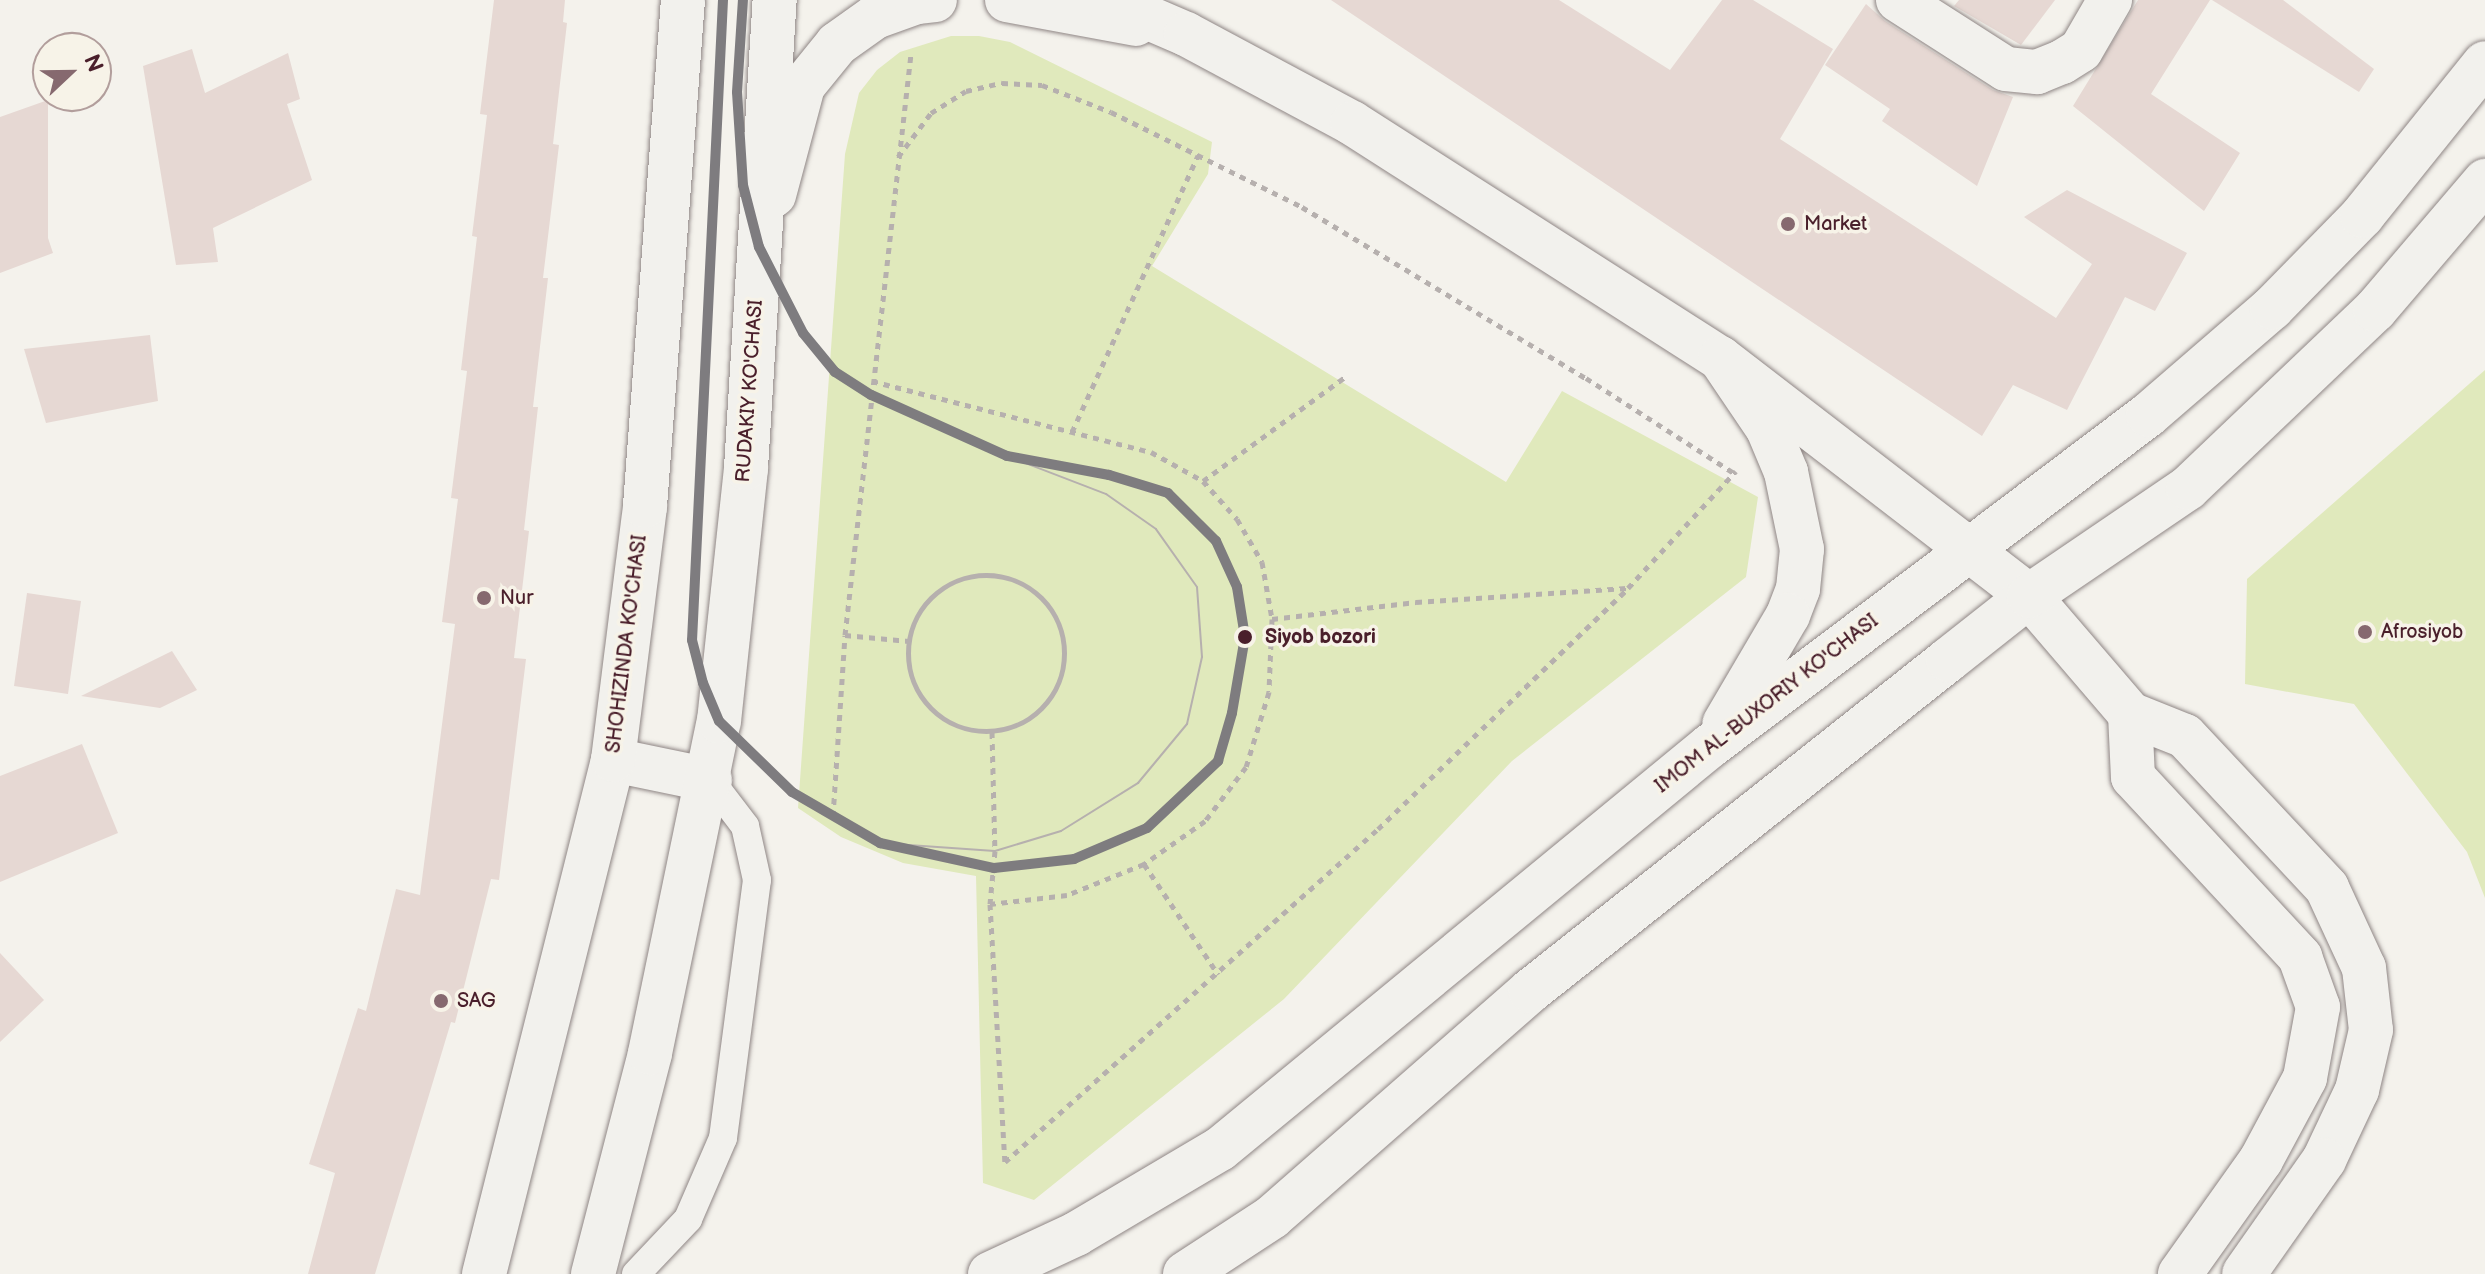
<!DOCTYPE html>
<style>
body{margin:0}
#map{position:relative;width:2485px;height:1274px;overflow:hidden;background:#f4f2ec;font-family:"Balsamiq Sans",sans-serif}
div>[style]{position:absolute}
.green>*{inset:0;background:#e0e9bc}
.building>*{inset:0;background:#e6d8d3}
.path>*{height:5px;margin-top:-2.5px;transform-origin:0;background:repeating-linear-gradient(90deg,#b6b0ae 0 6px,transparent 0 12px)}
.path>.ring{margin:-2.5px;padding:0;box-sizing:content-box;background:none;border:5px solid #b6b0ae;border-radius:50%}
.roads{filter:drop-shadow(0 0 2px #8f8685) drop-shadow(0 0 2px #8f8685)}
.service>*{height:28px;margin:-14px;padding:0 14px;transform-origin:14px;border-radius:14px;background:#f2f1ed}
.minor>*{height:44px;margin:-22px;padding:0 22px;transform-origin:22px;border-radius:22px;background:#f2f1ed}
.tertiary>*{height:44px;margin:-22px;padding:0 22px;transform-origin:22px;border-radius:22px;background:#f2f1ed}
.secondary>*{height:44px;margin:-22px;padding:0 22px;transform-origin:22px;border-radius:22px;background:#f2f1ed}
.primary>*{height:44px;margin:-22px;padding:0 22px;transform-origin:22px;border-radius:22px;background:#f2f1ed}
.tram>*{height:2px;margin:-1px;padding:0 1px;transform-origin:1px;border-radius:1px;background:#b6b0ae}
.tram-1>*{height:10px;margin:-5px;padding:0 5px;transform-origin:5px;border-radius:5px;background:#7e7c7f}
.dots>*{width:22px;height:22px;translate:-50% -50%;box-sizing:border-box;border:4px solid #f7f3e8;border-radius:50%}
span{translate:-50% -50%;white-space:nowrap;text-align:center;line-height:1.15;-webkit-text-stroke:7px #f7f3e8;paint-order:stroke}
.poi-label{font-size:20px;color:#4a1f2b}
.left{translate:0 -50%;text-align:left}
.street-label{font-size:20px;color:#4a1f2b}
.stop-label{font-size:20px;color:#4a1f2b;font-weight:700}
.north{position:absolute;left:32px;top:32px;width:80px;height:80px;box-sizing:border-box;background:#f7f3e8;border:2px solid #b29e9c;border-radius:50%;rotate:68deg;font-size:22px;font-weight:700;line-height:32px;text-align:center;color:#4a1f2b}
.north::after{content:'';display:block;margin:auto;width:28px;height:36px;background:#86696f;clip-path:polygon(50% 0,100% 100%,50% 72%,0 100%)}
</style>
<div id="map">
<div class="green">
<i style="clip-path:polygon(951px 36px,979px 36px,1010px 42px,1212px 142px,1208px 174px,1152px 266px,1506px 482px,1562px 391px,1758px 497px,1746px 577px,1512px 761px,1284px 999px,1034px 1200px,983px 1183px,976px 876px,903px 863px,841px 837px,798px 808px,845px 154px,859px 93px,877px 70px,900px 52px)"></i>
<i style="clip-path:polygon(2485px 370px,2485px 898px,2467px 852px,2354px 704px,2245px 684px,2247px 579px)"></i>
</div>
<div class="building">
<i style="clip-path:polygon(494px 0,565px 0,563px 22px,567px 23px,553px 144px,559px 145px,543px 278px,548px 278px,533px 407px,538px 407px,524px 530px,529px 531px,514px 658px,526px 659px,499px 880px,491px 879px,455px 1023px,451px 1022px,375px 1274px,308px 1274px,335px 1173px,309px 1164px,358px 1008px,366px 1011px,396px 889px,420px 895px,455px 624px,442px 622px,458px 499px,451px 498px,467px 371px,461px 370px,477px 237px,472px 236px,487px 115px,480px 114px)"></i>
<i style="clip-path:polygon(1331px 0,1559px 0,1670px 70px,1722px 0,1753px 0,1833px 49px,1780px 139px,2056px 318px,2092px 264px,2024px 217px,2067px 190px,2187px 253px,2155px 311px,2125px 297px,2067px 410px,2013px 385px,1982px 436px)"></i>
<i style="clip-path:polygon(1959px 0,2055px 0,2021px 45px,1954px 6px)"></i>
<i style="clip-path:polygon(2138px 0,2210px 0,2151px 94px,2240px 153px,2204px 211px,2073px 106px)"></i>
<i style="clip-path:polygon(2212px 0,2283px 0,2374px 69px,2359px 92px)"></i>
<i style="clip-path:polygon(1866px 4px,1885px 21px,1993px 90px,2013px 97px,1977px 186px,1882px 121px,1890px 109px,1825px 65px)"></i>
<i style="clip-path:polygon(192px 49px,205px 93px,288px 53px,300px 99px,287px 104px,312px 180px,213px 228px,218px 262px,176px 265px,143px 66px)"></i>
<i style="clip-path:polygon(48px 100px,48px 238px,53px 253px,0 273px,0 117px)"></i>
<i style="clip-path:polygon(150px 335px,158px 401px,46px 423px,24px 349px)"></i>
<i style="clip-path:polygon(27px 593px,81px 601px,68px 694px,14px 686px)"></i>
<i style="clip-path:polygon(172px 651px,197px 690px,160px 708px,81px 696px)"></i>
<i style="clip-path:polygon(82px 744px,118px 833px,0 882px,0 776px)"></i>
<i style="clip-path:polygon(0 953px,44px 1000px,0 1042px)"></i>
</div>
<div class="path">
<i style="left:898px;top:157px;width:55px;rotate:-53.1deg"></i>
<i style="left:931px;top:113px;width:41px;rotate:-32.2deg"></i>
<i style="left:966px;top:91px;width:37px;rotate:-13deg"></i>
<i style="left:1002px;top:83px;width:40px;rotate:2.9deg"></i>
<i style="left:1042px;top:85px;width:74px;rotate:21.4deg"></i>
<i style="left:1111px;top:112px;width:213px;rotate:26.4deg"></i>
<i style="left:1302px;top:207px;width:332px;rotate:31.1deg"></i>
<i style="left:1586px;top:378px;width:176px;rotate:32.7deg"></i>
<i style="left:872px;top:381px;width:288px;rotate:14.3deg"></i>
<i style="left:1151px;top:452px;width:60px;rotate:29.1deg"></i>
<i style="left:1203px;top:481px;width:51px;rotate:48.2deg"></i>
<i style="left:1237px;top:519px;width:50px;rotate:59.8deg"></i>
<i style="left:1262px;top:562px;width:58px;rotate:80deg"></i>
<i style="left:1272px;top:619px;width:73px;rotate:92.4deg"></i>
<i style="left:1269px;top:692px;width:78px;rotate:107deg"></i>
<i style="left:1246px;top:767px;width:68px;rotate:127.2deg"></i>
<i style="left:1205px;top:821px;width:75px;rotate:144.8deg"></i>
<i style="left:1144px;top:864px;width:83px;rotate:158.1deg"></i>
<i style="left:1067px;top:895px;width:78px;rotate:173.3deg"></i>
<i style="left:1072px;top:432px;width:304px;rotate:-65.5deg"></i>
<i style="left:1203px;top:481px;width:176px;rotate:-36.2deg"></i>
<i class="ring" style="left:908px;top:575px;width:151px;height:151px"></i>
<i style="left:1272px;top:619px;width:145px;rotate:-6.7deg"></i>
<i style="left:1416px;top:602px;width:211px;rotate:-3.8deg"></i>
<i style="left:845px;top:635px;width:64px;rotate:5.4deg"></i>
<i style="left:992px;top:732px;width:119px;rotate:88.6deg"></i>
<i style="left:995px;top:851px;width:53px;rotate:95.4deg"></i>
<i style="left:990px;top:904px;width:258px;rotate:86.7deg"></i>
<i style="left:833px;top:816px;width:181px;rotate:-86.2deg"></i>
<i style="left:845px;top:635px;width:585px;rotate:-83.52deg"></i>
<i style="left:1144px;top:864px;width:133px;rotate:56.1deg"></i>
<i style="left:1005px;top:1162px;width:500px;rotate:-41.76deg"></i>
<i style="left:1378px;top:829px;width:347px;rotate:-43.9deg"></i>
<i style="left:1628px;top:588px;width:159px;rotate:-47.3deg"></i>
</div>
<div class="roads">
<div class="service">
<i style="left:636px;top:1274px;width:76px;rotate:-46.6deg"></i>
<i style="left:688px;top:1219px;width:88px;rotate:-66.6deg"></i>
<i style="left:723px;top:1138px;width:260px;rotate:-82.5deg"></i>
<i style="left:757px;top:880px;width:55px;rotate:-102.5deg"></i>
<i style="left:745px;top:826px;width:58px;rotate:-127.3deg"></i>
</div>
<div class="minor">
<i style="left:1898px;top:0;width:128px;rotate:32.6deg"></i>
<i style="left:2006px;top:69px;width:31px;rotate:6deg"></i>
<i style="left:2037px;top:72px;width:27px;rotate:-22deg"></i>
<i style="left:2062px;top:62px;width:22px;rotate:-32deg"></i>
<i style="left:2081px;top:50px;width:58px;rotate:-59.9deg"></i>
</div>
<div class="tertiary">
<i style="left:1007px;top:0;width:131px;rotate:10.5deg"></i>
<i style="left:1107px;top:0;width:86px;rotate:23.3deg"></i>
<i style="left:1186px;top:34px;width:188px;rotate:28.2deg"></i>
<i style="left:1352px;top:123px;width:437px;rotate:32.6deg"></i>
<i style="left:1720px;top:358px;width:390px;rotate:37.6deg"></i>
<i style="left:2029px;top:596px;width:155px;rotate:49.4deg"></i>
<i style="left:2130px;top:714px;width:59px;rotate:21.8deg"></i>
<i style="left:2185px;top:736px;width:208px;rotate:46.9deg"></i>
<i style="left:2327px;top:888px;width:88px;rotate:65.2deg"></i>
<i style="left:2364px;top:968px;width:62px;rotate:83.6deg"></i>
<i style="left:2371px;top:1030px;width:62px;rotate:103.1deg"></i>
<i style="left:2357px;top:1090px;width:77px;rotate:115.2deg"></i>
<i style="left:2324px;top:1160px;width:139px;rotate:125.1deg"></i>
<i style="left:774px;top:195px;width:113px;rotate:-75.1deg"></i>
<i style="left:803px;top:86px;width:54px;rotate:-51deg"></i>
<i style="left:837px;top:44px;width:47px;rotate:-35.4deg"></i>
<i style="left:875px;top:17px;width:45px;rotate:-19.7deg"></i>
<i style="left:917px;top:2px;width:18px;rotate:-6deg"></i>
<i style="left:2130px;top:714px;width:63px;rotate:87.3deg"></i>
<i style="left:2133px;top:777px;width:246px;rotate:47.1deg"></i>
<i style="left:2300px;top:957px;width:53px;rotate:70.2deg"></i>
<i style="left:2318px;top:1007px;width:72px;rotate:100.4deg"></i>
<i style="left:2305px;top:1078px;width:93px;rotate:118.2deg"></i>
<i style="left:2261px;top:1160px;width:140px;rotate:125.4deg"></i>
</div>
<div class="secondary">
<i style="left:1720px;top:358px;width:86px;rotate:55.9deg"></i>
<i style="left:1768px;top:429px;width:47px;rotate:67.3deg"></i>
<i style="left:1786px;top:472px;width:79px;rotate:78.3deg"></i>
<i style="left:1802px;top:549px;width:40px;rotate:95.7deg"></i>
<i style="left:1798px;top:589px;width:28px;rotate:111deg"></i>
<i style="left:1788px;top:615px;width:126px;rotate:120.4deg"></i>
<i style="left:990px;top:1274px;width:95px;rotate:-24.9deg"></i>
<i style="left:1076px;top:1234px;width:167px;rotate:-30.6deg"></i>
<i style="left:1220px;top:1149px;width:634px;rotate:-39.44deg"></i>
<i style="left:1710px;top:746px;width:549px;rotate:-37.08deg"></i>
<i style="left:2148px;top:415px;width:164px;rotate:-40.8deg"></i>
<i style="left:2272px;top:308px;width:129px;rotate:-45.6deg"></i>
<i style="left:2362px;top:216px;width:196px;rotate:-51.2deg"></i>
<i style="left:1185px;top:1274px;width:104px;rotate:-33.2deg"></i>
<i style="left:1272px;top:1217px;width:343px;rotate:-41.2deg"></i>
<i style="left:1530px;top:991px;width:533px;rotate:-38.37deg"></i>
<i style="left:1948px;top:660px;width:103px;rotate:-38.3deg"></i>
<i style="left:2029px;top:596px;width:192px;rotate:-34.2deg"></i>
<i style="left:2188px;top:488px;width:258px;rotate:-43.6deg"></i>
<i style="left:2375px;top:310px;width:170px;rotate:-49.5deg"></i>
</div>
<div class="primary">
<i style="left:613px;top:760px;width:99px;rotate:11.7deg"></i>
<i style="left:484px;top:1274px;width:530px;rotate:-75.91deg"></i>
<i style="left:613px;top:760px;width:256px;rotate:-82.8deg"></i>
<i style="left:645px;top:506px;width:507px;rotate:-85.71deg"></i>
<i style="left:593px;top:1274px;width:228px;rotate:-75.5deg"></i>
<i style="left:650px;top:1053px;width:339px;rotate:-78.3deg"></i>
<i style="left:719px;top:721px;width:254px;rotate:-83.9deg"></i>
<i style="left:746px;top:468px;width:469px;rotate:-86.5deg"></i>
</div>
</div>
<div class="tram">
<i style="left:880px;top:843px;width:115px;rotate:4deg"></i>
<i style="left:995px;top:851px;width:69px;rotate:-16.9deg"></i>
<i style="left:1061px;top:831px;width:91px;rotate:-31.9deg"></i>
<i style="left:1138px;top:783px;width:77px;rotate:-50.3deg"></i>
<i style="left:1187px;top:724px;width:69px;rotate:-77.4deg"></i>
<i style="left:1202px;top:657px;width:70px;rotate:-94.1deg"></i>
<i style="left:1197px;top:587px;width:71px;rotate:-125.3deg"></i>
<i style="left:1156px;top:529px;width:61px;rotate:-145deg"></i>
<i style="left:1106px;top:494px;width:106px;rotate:-159deg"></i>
</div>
<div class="tram-1">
<i style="left:723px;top:0;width:641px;rotate:92.77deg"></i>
<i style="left:692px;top:640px;width:44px;rotate:75.7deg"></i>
<i style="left:703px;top:683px;width:41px;rotate:67.2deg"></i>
<i style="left:719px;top:721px;width:102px;rotate:44.2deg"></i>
<i style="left:792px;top:792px;width:102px;rotate:30.1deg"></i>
<i style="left:880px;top:843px;width:117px;rotate:12.4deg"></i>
<i style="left:994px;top:868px;width:81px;rotate:-6.4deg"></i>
<i style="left:1074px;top:859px;width:79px;rotate:-23deg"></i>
<i style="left:1147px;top:828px;width:98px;rotate:-43.3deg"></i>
<i style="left:1218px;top:761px;width:50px;rotate:-73.7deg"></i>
<i style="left:1232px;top:713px;width:77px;rotate:-80.3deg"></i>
<i style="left:1245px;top:637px;width:51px;rotate:-99.1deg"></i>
<i style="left:1237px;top:587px;width:51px;rotate:-114.5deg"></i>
<i style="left:1216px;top:541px;width:68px;rotate:-135deg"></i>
<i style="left:1168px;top:493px;width:62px;rotate:-163deg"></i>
<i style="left:1109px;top:475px;width:104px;rotate:-169.4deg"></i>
<i style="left:1007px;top:456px;width:149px;rotate:-155.8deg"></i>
<i style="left:871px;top:395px;width:43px;rotate:-147.4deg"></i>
<i style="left:835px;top:372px;width:50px;rotate:-129.4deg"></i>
<i style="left:803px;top:333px;width:97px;rotate:-117.1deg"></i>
<i style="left:759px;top:247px;width:64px;rotate:-104.5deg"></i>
<i style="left:743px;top:185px;width:93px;rotate:-93.7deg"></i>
<i style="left:737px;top:92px;width:92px;rotate:-86.3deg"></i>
</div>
<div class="dots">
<i style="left:1788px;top:224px;background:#86696f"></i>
<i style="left:484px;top:598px;background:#86696f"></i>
<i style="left:2365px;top:632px;background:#86696f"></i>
<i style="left:1245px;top:637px;background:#4a1f2b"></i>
<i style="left:441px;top:1001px;background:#86696f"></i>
</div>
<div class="poi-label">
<span class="left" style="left:1804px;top:224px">Market</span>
<span class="left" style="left:500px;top:598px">Nur</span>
<span class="left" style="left:2381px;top:632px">Afrosiyob</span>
<span class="left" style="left:457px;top:1001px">SAG</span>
</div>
<div class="street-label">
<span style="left:750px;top:391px;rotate:-86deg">RUDAKIY KO'CHASI</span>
<span style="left:627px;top:644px;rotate:-83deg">SHOHIZINDA KO'CHASI</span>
<span style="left:1767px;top:704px;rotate:-38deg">IMOM AL-BUXORIY KO'CHASI</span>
</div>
<div class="stop-label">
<span class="left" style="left:1265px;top:637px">Siyob bozori</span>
</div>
<div class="north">N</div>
</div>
